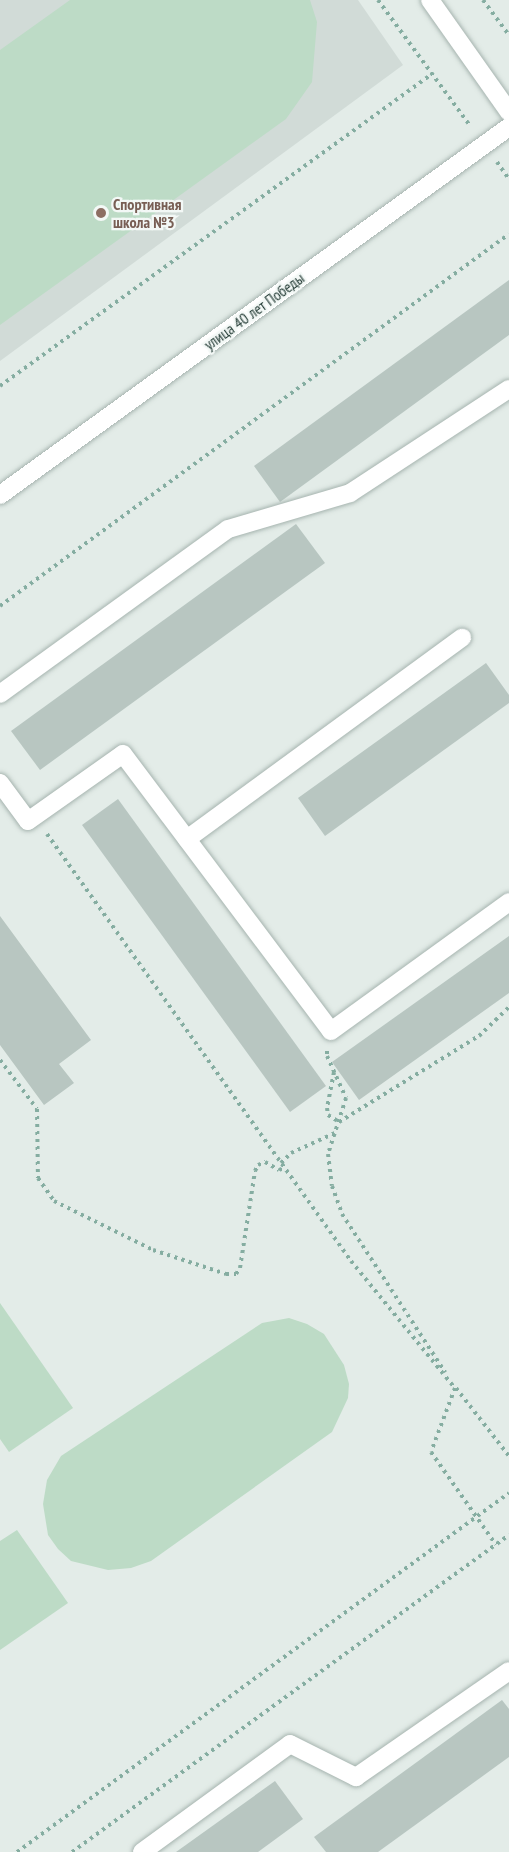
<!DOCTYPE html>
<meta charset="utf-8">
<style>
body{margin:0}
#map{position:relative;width:509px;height:1852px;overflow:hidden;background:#e3ece8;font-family:"PT Sans Narrow",sans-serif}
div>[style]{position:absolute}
.built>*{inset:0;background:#d1dbd7}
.green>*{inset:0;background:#bddbc6}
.building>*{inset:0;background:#b8c6c1}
.path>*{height:4px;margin-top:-2px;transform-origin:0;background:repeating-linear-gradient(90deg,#85ada1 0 3px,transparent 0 7.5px)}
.roads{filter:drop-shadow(0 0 2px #a6b4af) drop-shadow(0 0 2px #a6b4af)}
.minor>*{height:18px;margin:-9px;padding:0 9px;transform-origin:9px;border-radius:9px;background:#fff}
.dots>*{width:16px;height:16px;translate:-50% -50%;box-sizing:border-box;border:3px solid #f3f8f6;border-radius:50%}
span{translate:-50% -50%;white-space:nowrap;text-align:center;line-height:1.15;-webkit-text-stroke:4.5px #f3f8f6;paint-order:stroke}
.education-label{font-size:16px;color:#785e54;font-weight:700}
.left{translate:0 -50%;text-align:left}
.street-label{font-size:16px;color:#243c36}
</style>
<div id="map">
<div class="built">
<i style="clip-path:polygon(0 0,358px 0,403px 65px,0 361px)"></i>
</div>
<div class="green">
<i style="clip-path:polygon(70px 0,310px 0,317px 22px,312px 82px,286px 119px,0 325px,0 50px)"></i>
<i style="clip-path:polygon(0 1303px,73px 1408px,9px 1452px,0 1439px)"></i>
<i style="clip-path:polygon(289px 1318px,307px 1324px,324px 1334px,344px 1365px,349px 1384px,348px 1398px,332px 1432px,151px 1561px,131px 1568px,108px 1570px,71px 1561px,58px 1549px,48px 1535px,43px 1504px,47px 1480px,61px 1456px,262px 1323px)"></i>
<i style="clip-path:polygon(17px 1530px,68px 1603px,0 1650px,0 1541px)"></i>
</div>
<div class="building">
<i style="clip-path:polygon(509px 280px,509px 335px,280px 502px,254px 466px)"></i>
<i style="clip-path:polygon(296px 524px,325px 563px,40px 770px,11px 731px)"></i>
<i style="clip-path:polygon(486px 663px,509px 695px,509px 703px,325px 836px,298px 798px)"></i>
<i style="clip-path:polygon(118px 799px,326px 1086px,290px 1112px,82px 825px)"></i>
<i style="clip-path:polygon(0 916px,91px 1040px,59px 1064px,74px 1083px,44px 1105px,0 1045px)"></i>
<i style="clip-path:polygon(509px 936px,509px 993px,359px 1100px,332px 1062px)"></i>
<i style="clip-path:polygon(502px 1700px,509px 1709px,509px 1757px,378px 1852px,326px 1852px,314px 1837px)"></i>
<i style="clip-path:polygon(275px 1781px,303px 1819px,258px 1852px,176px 1852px)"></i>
</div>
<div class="path">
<i style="left:378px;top:0;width:157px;rotate:53.8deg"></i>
<i style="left:483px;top:0;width:44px;rotate:53.4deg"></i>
<i style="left:497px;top:162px;width:21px;rotate:55deg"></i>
<i style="left:0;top:386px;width:533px;rotate:-35.84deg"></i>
<i style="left:0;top:606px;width:630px;rotate:-36.16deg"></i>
<i style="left:47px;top:834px;width:524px;rotate:54.55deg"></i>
<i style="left:351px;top:1261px;width:164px;rotate:50.7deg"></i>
<i style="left:455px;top:1388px;width:68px;rotate:110.6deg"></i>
<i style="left:431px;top:1452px;width:113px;rotate:55deg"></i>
<i style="left:327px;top:1051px;width:5px;rotate:90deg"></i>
<i style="left:327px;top:1056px;width:46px;rotate:65.7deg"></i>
<i style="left:346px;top:1098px;width:59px;rotate:107.8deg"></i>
<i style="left:328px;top:1154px;width:32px;rotate:83deg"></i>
<i style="left:332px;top:1186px;width:30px;rotate:70deg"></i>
<i style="left:342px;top:1214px;width:189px;rotate:56.9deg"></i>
<i style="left:0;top:1060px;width:61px;rotate:52.9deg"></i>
<i style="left:37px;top:1109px;width:69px;rotate:89.2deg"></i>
<i style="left:38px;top:1178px;width:28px;rotate:55deg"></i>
<i style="left:54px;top:1201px;width:110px;rotate:26.3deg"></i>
<i style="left:153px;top:1250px;width:77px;rotate:18.2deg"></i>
<i style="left:226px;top:1274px;width:10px"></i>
<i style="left:236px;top:1274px;width:7px;rotate:-56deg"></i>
<i style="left:240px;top:1268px;width:98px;rotate:-81.2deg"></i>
<i style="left:255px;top:1171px;width:7px;rotate:-63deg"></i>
<i style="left:258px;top:1165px;width:8px;rotate:-23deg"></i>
<i style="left:265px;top:1162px;width:16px;rotate:30deg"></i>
<i style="left:279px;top:1170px;width:5px;rotate:-22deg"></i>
<i style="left:334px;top:1072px;width:37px;rotate:101deg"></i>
<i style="left:327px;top:1108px;width:7px;rotate:82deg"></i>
<i style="left:328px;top:1115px;width:13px;rotate:32deg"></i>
<i style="left:339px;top:1122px;width:164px;rotate:-31.6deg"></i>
<i style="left:479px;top:1036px;width:42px;rotate:-44deg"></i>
<i style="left:281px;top:1163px;width:14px;rotate:-45deg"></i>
<i style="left:291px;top:1153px;width:48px;rotate:-24.4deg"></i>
<i style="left:456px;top:1388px;width:86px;rotate:52.1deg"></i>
<i style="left:17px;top:1852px;width:609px;rotate:-36.12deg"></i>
<i style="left:72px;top:1852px;width:540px;rotate:-35.96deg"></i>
</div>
<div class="roads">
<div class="minor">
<i style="left:430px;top:0;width:137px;rotate:54.8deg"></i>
<i style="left:0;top:495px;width:628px;rotate:-35.87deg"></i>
<i style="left:0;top:694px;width:281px;rotate:-35.9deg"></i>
<i style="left:228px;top:529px;width:127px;rotate:-16.4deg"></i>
<i style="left:350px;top:493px;width:190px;rotate:-33.2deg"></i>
<i style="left:0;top:783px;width:47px;rotate:53.6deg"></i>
<i style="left:28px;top:821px;width:116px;rotate:-35.2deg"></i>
<i style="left:123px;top:754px;width:346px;rotate:53.1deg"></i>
<i style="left:331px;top:1031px;width:220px;rotate:-35.9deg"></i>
<i style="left:187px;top:839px;width:341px;rotate:-36.2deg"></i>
<i style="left:142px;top:1852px;width:183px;rotate:-36.1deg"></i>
<i style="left:290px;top:1744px;width:74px;rotate:26.6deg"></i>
<i style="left:356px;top:1777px;width:186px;rotate:-34.7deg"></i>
</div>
</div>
<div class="dots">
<i style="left:101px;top:213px;background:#8d6e63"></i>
</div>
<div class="education-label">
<span class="left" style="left:113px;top:213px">Спортивная<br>школа №3</span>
</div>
<div class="street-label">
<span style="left:254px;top:311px;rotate:-36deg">улица 40 лет Победы</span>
</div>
</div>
